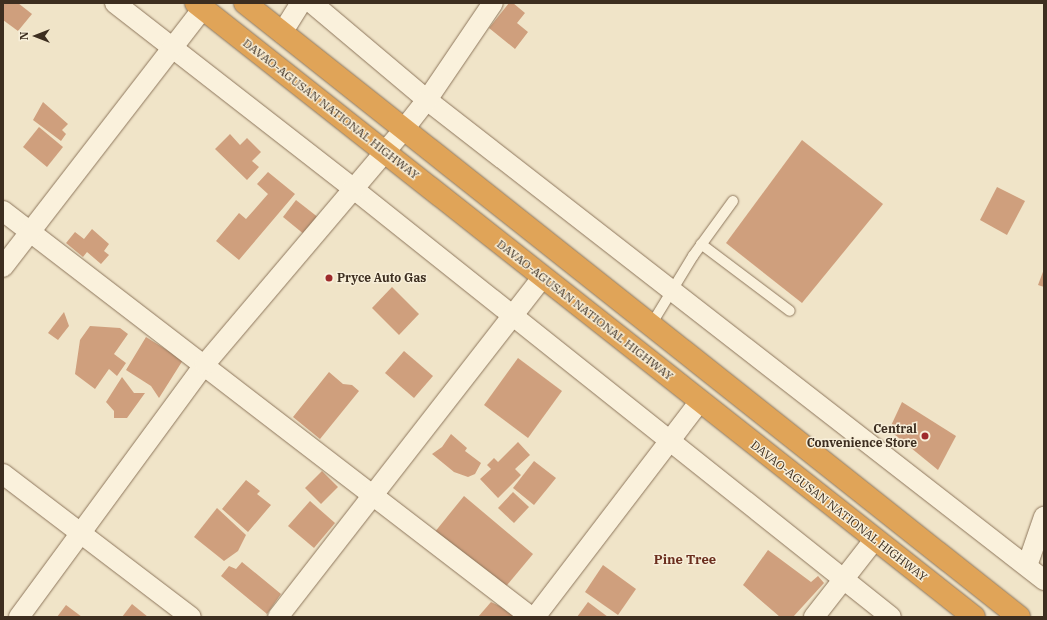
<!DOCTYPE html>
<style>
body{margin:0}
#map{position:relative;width:1047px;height:620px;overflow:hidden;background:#f0e4c8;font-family:"IBM Plex Serif",serif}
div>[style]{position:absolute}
.building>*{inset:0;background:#cf9f7d}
.roads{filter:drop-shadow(0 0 1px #8d765c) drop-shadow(0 0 1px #8d765c)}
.lane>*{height:10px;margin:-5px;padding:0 5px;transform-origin:5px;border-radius:5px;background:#faf1dc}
.street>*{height:20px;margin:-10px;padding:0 10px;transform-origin:10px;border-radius:10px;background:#faf1dc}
.highway>*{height:22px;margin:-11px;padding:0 11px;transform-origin:11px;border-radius:11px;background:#e0a458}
.dots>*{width:11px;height:11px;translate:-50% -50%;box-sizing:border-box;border:2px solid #f7eed8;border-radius:50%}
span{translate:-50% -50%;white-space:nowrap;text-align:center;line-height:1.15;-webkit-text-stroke:3px #f7eed8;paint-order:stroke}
.street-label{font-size:12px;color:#3d2e20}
.poi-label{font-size:12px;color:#3d2e20;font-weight:700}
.left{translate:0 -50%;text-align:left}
.right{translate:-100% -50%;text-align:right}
.neighbourhood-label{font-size:13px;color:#6b2e1e;font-weight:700}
.frame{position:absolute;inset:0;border:4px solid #3d2e20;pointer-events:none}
.north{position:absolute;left:16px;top:16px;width:40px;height:40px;-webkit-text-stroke:3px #f7eed8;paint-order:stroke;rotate:270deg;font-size:11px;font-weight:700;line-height:16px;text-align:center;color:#3d2e20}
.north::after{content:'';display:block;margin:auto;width:14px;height:18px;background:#3d2e20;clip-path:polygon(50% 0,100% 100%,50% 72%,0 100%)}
</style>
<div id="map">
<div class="building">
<i style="clip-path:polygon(3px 3px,18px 3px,32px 14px,18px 31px,3px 20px)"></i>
<i style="clip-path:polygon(509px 3px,513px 3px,525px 13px,517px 23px,528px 32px,515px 49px,489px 28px)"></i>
<i style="clip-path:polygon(43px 102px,68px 124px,62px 130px,66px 134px,61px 141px,33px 120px)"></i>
<i style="clip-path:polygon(39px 127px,63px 147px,47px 167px,23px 147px)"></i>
<i style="clip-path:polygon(230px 134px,240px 145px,247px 138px,261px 152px,252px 161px,259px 167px,247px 180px,215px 149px)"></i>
<i style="clip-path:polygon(802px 140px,883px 204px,802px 303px,726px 243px)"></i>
<i style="clip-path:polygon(268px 172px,295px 194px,239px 260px,216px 241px,239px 213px,246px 219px,268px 194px,257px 184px)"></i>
<i style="clip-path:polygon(997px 187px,1025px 201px,1007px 235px,980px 220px)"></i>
<i style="clip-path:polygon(296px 200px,319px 218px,305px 235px,283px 217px)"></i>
<i style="clip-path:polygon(92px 229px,109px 244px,104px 251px,109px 255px,101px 264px,87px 252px,83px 257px,66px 243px,75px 232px,84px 239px)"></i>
<i style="clip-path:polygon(1044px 269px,1044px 287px,1038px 285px)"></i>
<i style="clip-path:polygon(392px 287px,419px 314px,399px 335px,372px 308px)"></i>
<i style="clip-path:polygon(64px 312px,69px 326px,58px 340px,48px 333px)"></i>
<i style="clip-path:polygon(90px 326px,120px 328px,128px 334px,114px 354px,126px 363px,117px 376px,109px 369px,95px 389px,75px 374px,80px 340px)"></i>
<i style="clip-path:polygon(146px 337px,183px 360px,159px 398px,151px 386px,126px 370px)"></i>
<i style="clip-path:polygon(404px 351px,433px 376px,414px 398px,385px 373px)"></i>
<i style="clip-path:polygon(518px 358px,562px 391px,528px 438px,484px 405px)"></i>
<i style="clip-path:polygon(329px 372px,343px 384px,352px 385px,359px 391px,320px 439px,293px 417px)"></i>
<i style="clip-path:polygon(122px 377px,134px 393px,145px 393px,127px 418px,114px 418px,114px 411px,106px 402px)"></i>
<i style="clip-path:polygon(902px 402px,956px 436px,938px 470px,889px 430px)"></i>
<i style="clip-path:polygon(451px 434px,467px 448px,465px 451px,481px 463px,475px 474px,468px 477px,454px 472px,432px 454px,442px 447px)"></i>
<i style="clip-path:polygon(518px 442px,530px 455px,515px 469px,521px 475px,498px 498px,480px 479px,491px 469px,487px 465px,494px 458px,498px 462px)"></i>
<i style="clip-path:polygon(534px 461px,556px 478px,534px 505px,513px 488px)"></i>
<i style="clip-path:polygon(322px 471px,338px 487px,321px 504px,305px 488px)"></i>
<i style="clip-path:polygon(246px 480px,260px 491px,257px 494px,271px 505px,248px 532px,222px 509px)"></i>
<i style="clip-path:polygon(513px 492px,529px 507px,514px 523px,498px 508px)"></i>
<i style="clip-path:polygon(464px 496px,533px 554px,503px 590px,434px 533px)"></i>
<i style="clip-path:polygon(310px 501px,335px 523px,314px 548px,288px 526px)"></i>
<i style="clip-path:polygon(217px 508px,246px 535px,238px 551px,224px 561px,194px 537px)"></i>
<i style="clip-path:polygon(768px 550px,811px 582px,818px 576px,824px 583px,793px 617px,780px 617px,743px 585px)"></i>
<i style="clip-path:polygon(242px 562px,281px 594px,267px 614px,221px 576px,229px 566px,236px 569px)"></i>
<i style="clip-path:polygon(603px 565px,636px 589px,618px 615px,585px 592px)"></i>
<i style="clip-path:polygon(491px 602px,519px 615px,518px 617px,478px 617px)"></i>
<i style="clip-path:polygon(588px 602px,608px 617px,577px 617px)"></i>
<i style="clip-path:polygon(132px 604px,148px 617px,122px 617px)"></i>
<i style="clip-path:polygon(66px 605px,82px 617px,57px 617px)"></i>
</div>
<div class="roads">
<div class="lane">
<i style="left:701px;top:244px;width:111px;rotate:37deg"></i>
<i style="left:651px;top:325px;width:81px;rotate:-58.7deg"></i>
<i style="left:693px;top:256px;width:68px;rotate:-54deg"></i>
</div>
<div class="street">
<i style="left:115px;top:3px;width:304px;rotate:37.9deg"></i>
<i style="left:355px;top:190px;width:685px;rotate:38.54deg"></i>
<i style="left:312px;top:3px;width:150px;rotate:40.1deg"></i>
<i style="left:427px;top:100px;width:782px;rotate:37.88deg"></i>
<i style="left:282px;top:33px;width:36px;rotate:-58deg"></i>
<i style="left:3px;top:211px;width:666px;rotate:37.56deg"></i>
<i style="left:3px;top:267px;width:327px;rotate:-52.3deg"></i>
<i style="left:3px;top:474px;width:236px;rotate:37.3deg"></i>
<i style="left:1027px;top:566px;width:52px;rotate:-70.9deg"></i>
<i style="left:19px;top:617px;width:314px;rotate:-53.7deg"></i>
<i style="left:205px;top:364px;width:308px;rotate:-49.7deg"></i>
<i style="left:404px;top:129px;width:37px;rotate:-52deg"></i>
<i style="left:427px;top:100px;width:117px;rotate:-55.8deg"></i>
<i style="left:278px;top:617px;width:431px;rotate:-52.1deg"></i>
<i style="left:535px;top:617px;width:272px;rotate:-52.6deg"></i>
<i style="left:814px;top:617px;width:99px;rotate:-52deg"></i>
</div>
<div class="highway">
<i style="left:196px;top:3px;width:991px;rotate:38.28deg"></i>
<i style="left:245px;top:3px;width:988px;rotate:38.42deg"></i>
</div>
</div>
<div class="dots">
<i style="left:329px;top:278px;background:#9e2a2b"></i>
<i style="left:925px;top:436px;background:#9e2a2b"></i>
</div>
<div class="street-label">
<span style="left:331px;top:109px;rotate:38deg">DAVAO-AGUSAN NATIONAL HIGHWAY</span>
<span style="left:585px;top:310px;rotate:38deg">DAVAO-AGUSAN NATIONAL HIGHWAY</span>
<span style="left:839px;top:511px;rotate:38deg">DAVAO-AGUSAN NATIONAL HIGHWAY</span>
</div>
<div class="poi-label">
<span class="left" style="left:337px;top:278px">Pryce Auto Gas</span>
<span class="right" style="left:917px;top:436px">Central<br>Convenience Store</span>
</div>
<div class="neighbourhood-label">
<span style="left:685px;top:560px">Pine Tree</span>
</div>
<div class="frame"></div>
<div class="north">N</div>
</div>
